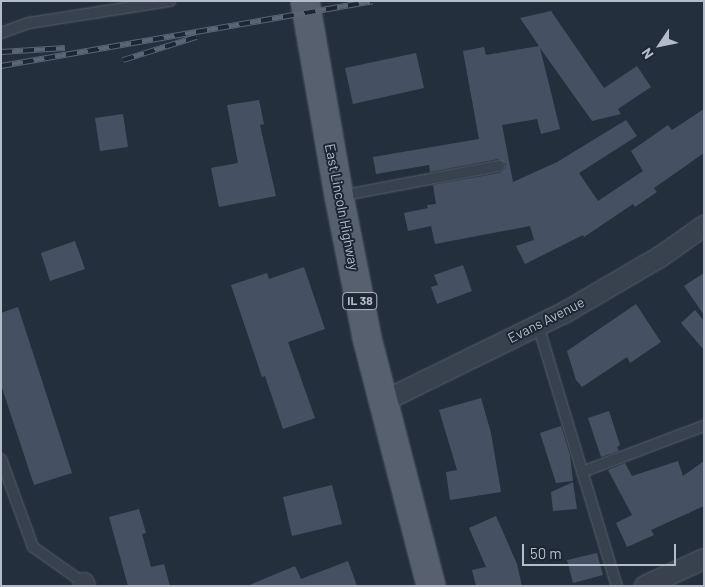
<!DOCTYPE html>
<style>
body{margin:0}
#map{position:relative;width:705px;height:587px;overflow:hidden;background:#242f3e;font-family:Barlow,sans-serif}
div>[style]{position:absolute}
.building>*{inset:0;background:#455162}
.roads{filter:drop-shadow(0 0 1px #565f6c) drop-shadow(0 0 1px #565f6c)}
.lane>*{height:10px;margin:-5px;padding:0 5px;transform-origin:5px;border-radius:5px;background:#38414e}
.street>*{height:20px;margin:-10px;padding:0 10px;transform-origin:10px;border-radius:10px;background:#38414e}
.primary>*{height:28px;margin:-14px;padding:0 14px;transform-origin:14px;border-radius:14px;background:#56606e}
.rail>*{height:5.5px;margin-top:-2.75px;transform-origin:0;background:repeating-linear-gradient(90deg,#1d2633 0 11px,#5a6575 0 22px);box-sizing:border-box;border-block:1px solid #5a6575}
span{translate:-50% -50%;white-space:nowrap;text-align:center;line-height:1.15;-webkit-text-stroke:4px #1d2633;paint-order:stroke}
.shield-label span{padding:1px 4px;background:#1d2633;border:1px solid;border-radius:4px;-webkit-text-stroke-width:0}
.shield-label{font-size:12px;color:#b4bcc9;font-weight:700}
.street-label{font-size:14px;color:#b4bcc9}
.frame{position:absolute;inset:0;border:2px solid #b4bcc9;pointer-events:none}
.north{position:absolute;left:635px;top:20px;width:50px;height:50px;-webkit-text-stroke:4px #1d2633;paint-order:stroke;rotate:236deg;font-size:14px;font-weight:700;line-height:20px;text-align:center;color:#b4bcc9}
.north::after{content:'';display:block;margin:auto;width:18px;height:22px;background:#b4bcc9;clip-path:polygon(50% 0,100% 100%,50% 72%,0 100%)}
.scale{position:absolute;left:522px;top:544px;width:154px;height:22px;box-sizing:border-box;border:2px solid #b4bcc9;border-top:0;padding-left:6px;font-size:15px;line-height:18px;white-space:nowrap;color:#b4bcc9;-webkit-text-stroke:4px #1d2633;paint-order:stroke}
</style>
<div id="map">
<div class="building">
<i style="clip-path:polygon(551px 11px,604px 88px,637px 66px,651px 87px,618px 109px,621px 114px,592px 121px,540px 48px,560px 129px,541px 134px,537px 119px,502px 125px,513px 182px,557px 162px,626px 120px,637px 136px,579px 173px,598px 201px,643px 171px,631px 151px,668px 125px,672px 130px,704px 109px,704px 153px,654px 188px,657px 192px,635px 207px,633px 204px,584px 237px,583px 235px,525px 264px,516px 246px,534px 240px,530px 226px,435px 244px,431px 226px,408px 231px,404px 213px,428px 208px,427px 205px,436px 204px,433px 185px,500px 173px,505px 169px,506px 164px,498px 159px,430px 172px,429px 165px,376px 174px,373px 157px,479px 139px,463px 51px,484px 47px,486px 55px,539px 46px,520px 18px)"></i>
<i style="clip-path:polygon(416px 53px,424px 88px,353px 104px,345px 68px)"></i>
<i style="clip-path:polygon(259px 100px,264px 124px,260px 125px,276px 196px,219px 207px,211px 168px,238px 163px,227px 105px)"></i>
<i style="clip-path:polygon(123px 114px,128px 147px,100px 151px,95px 118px)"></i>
<i style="clip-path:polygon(75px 241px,85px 269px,50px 281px,41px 253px)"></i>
<i style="clip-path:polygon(463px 265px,472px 291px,437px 304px,431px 287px,438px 285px,434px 275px)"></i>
<i style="clip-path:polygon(304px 267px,325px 329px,288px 342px,315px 418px,283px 429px,265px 376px,262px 377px,231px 285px,267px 273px,269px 279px)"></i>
<i style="clip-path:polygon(704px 273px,704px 315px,684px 286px)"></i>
<i style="clip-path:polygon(636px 304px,661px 342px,630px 363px,627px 357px,582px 387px,576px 380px,567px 351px)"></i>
<i style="clip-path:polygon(18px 307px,72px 473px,34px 485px,1px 385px,1px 313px)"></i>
<i style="clip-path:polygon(695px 310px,704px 321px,704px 350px,681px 323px)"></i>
<i style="clip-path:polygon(481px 398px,491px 433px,501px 492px,450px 500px,446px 472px,457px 470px,439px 410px)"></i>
<i style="clip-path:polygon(609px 411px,620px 445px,617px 447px,619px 451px,601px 457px,588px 418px)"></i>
<i style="clip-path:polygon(561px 426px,570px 455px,573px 481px,556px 483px,540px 433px)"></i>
<i style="clip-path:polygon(678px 461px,683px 476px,704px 461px,704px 506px,651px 530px,654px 535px,627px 547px,616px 523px,632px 515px,608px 470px,625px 463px,632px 476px)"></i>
<i style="clip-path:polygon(573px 482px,577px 509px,553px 511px,551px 492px)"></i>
<i style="clip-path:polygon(332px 485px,342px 524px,292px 536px,283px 497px)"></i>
<i style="clip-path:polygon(139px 509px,146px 533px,142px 534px,151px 567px,164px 564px,170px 586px,128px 586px,109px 517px)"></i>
<i style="clip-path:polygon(496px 516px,517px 564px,522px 586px,476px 586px,472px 570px,486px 567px,469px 528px)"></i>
<i style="clip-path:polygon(597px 553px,603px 575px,573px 583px,567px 560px)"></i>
<i style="clip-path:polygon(348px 561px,357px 586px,247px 586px,295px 566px,301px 579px)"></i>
</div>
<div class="roads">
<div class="lane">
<i style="left:1px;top:33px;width:30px;rotate:-20deg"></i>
<i style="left:29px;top:23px;width:143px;rotate:-8.9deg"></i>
<i style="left:340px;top:196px;width:162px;rotate:-10.7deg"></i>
<i style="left:538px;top:325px;width:273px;rotate:73.2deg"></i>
<i style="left:1px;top:459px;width:94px;rotate:70deg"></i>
<i style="left:33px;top:547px;width:62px;rotate:35.2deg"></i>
<i style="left:582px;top:472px;width:130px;rotate:-20.7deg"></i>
</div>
<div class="street">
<i style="left:382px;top:402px;width:203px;rotate:-26.1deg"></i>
<i style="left:564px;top:313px;width:111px;rotate:-30.3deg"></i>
<i style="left:660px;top:257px;width:54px;rotate:-35.2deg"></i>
<i style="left:84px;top:583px;width:3px;rotate:72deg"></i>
<i style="left:645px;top:586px;width:65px;rotate:-24.6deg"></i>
</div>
<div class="primary">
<i style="left:305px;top:1px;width:198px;rotate:80.1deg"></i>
<i style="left:339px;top:196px;width:145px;rotate:78.8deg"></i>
<i style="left:367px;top:338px;width:256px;rotate:75.5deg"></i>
</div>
</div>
<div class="rail">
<i style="left:1px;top:52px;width:64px;rotate:-3.6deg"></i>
<i style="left:123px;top:60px;width:77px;rotate:-17.5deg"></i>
<i style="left:1px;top:66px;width:377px;rotate:-9.9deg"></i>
</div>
<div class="shield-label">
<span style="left:360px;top:301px">IL 38</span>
</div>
<div class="street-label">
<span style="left:342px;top:207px;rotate:79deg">East Lincoln Highway</span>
<span style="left:546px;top:320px;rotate:-27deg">Evans Avenue</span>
</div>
<div class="frame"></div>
<div class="north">N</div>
<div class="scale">50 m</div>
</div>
